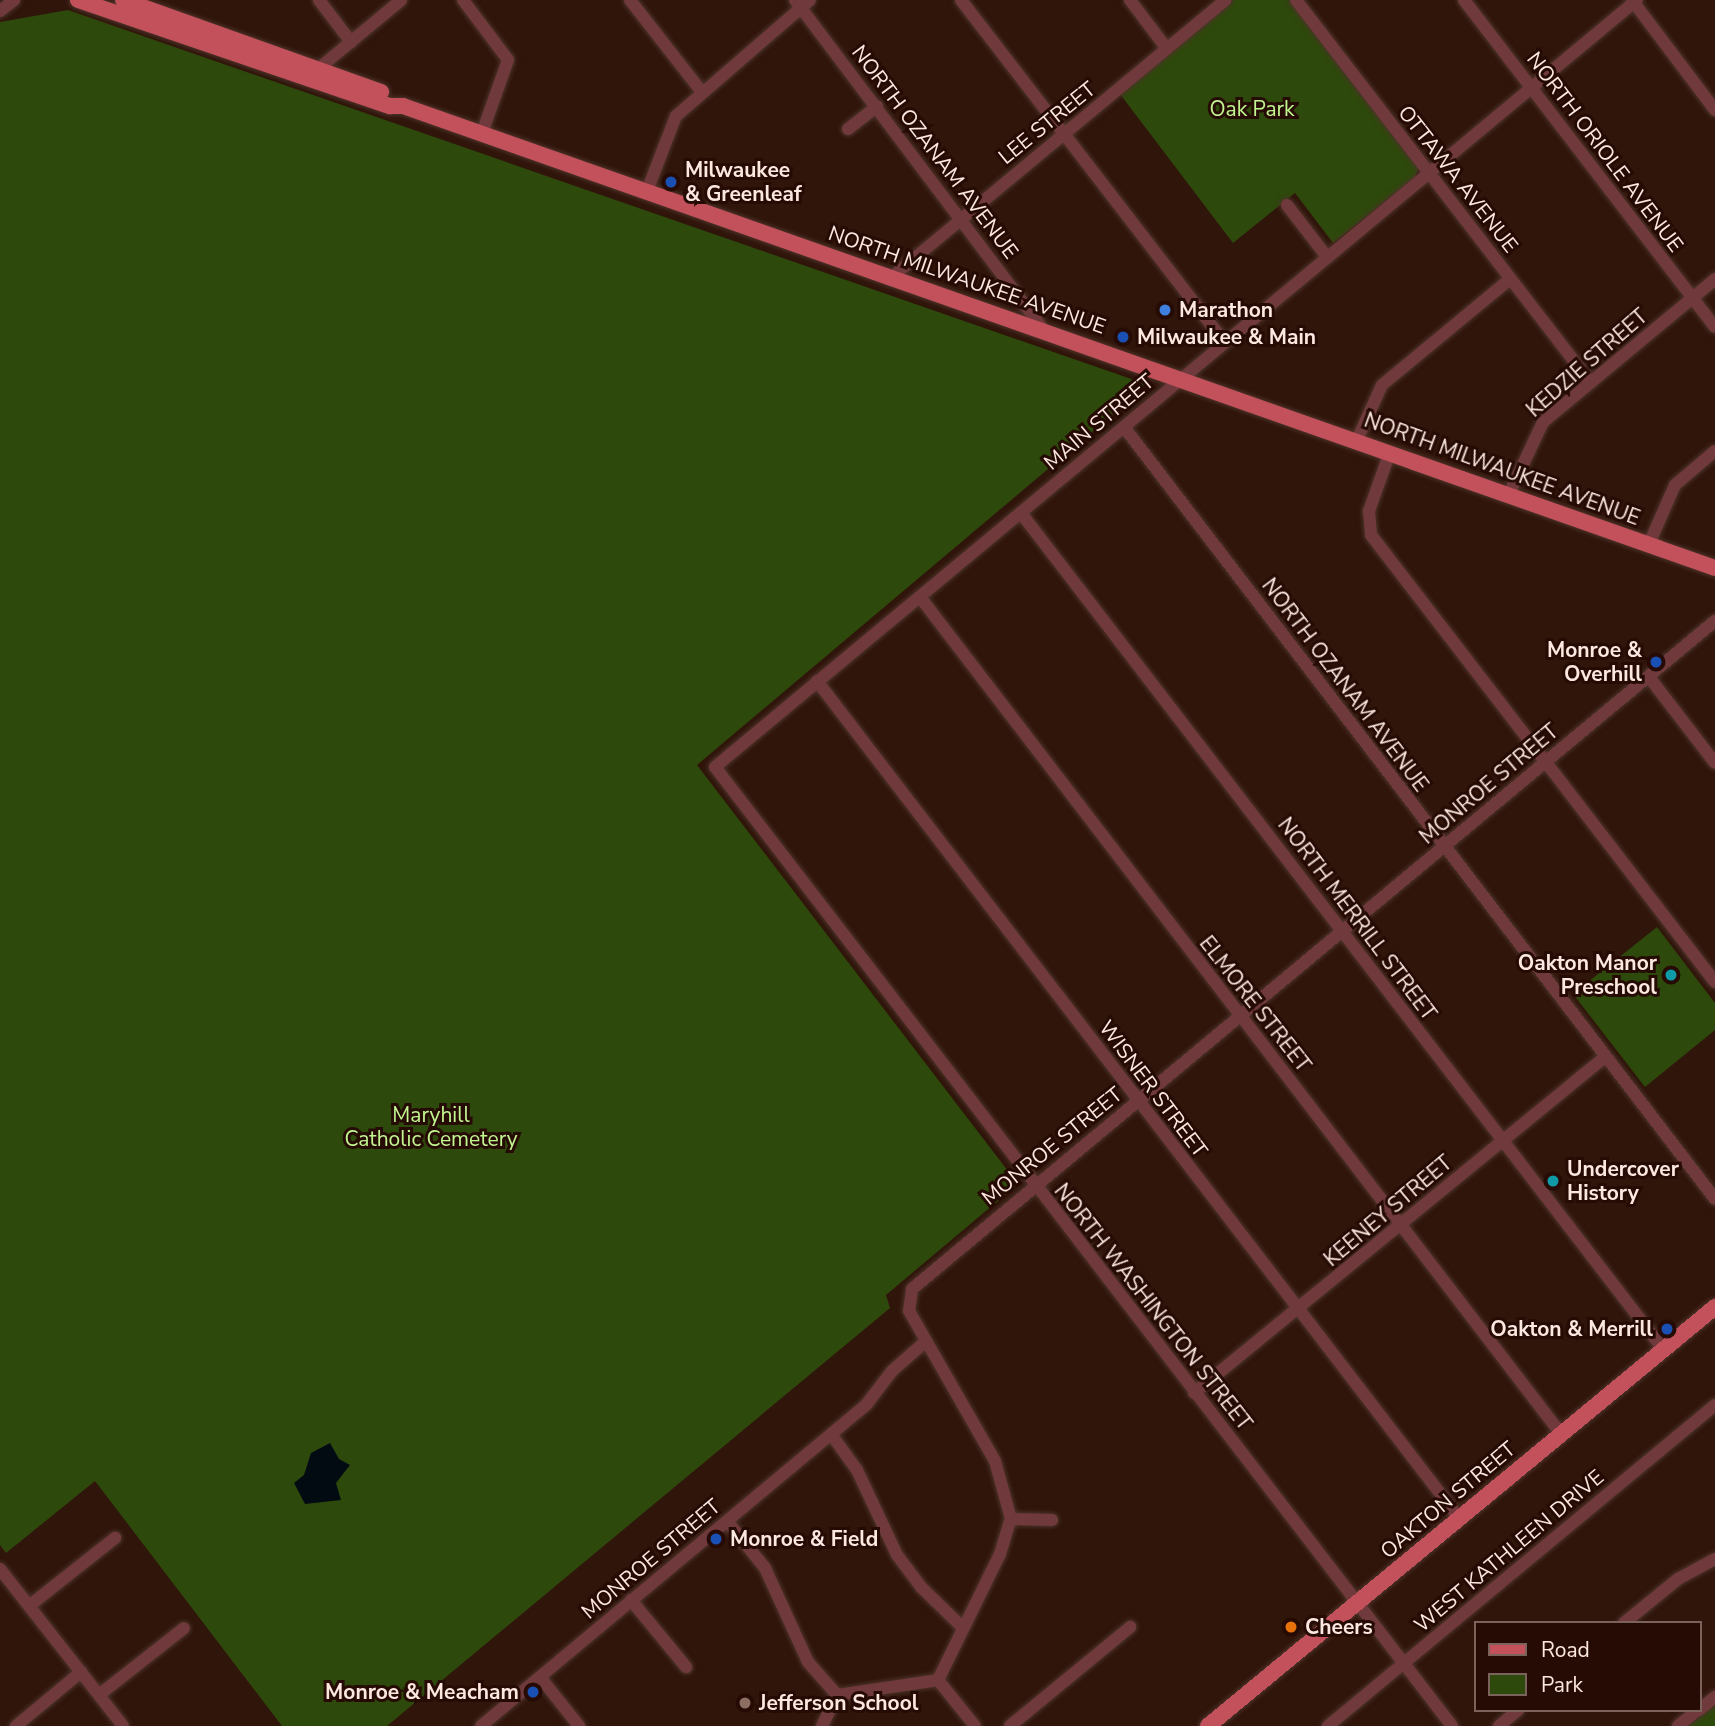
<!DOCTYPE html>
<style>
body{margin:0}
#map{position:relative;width:1715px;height:1726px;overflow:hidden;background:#30150b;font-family:"Nunito Sans",sans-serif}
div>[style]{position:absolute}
.green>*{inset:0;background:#2e490c}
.water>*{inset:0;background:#020b12}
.roads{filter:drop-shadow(0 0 2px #4d3329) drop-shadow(0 0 2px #4d3329)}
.minor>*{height:12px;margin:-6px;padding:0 6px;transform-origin:6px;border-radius:6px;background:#703a3d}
.major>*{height:16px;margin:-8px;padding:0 8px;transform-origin:8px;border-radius:8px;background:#c2515b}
.dots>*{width:19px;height:19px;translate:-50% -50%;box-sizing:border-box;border:4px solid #250b03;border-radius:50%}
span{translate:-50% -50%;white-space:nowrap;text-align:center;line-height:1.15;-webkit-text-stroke:6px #250b03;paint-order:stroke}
.park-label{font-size:21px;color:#c1f691}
.street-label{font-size:21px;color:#fce8e1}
.poi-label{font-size:21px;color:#fce8e1;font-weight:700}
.left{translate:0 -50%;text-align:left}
.right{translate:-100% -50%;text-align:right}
.legend{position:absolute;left:1474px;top:1621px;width:228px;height:91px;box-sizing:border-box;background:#250b03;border:2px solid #7b635c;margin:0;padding:9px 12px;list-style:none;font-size:21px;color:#fce8e1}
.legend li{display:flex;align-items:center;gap:14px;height:35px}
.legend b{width:35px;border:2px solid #7b635c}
</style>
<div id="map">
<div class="green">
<i style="clip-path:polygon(1233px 0,1289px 0,1419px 167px,1415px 177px,1333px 243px,1295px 193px,1233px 243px,1120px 94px)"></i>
<i style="clip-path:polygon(68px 10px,1143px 383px,1144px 388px,697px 765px,1018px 1184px,886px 1295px,890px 1308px,387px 1726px,282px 1726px,95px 1481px,6px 1553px,0 1545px,0 22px)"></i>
<i style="clip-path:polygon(1657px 927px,1715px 1003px,1715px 1030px,1645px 1087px,1573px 994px)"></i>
<i style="clip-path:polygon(1715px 1705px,1715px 1726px,1688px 1726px)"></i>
</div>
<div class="water">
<i style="clip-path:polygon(330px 1443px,339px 1459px,350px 1465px,336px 1483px,341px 1500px,305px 1504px,294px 1483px,304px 1475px,311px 1453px)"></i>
</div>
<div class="roads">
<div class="minor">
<i style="left:319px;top:0;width:53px;rotate:52.7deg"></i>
<i style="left:463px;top:0;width:75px;rotate:53.1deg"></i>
<i style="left:508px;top:60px;width:77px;rotate:109.6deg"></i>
<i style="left:630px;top:0;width:115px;rotate:52deg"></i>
<i style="left:795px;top:0;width:411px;rotate:53deg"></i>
<i style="left:961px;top:0;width:431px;rotate:52.4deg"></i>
<i style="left:1130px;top:0;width:61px;rotate:52.9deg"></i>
<i style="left:1296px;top:0;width:482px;rotate:52.4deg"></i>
<i style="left:1464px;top:0;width:412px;rotate:52.5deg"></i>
<i style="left:1632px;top:0;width:138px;rotate:53deg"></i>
<i style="left:0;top:11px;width:18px;rotate:-38deg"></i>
<i style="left:318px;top:69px;width:108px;rotate:-39.7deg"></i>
<i style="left:848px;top:129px;width:37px;rotate:-38deg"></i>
<i style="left:647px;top:191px;width:80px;rotate:-68.9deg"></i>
<i style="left:676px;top:116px;width:177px;rotate:-40.9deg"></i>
<i style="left:1287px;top:205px;width:66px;rotate:52.4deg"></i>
<i style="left:893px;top:276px;width:432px;rotate:-39.7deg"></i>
<i style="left:1124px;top:427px;width:972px;rotate:52.56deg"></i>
<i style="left:1357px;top:440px;width:60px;rotate:-65.6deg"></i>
<i style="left:1382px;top:385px;width:166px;rotate:-39.6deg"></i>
<i style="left:1390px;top:452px;width:63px;rotate:109.6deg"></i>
<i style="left:1369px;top:511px;width:24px;rotate:85deg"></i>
<i style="left:1371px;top:535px;width:564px;rotate:52.42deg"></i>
<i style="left:1509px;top:494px;width:80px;rotate:-64.7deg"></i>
<i style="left:1543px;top:422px;width:224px;rotate:-39.7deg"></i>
<i style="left:1021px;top:513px;width:1054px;rotate:52.48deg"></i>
<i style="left:1649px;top:544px;width:64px;rotate:-66.2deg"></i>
<i style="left:1675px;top:485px;width:52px;rotate:-40.4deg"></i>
<i style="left:920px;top:597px;width:1054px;rotate:52.55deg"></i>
<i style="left:1649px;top:677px;width:108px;rotate:52.5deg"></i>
<i style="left:817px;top:681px;width:1055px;rotate:52.51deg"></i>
<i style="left:1194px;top:1393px;width:531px;rotate:-39.27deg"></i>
<i style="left:831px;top:1434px;width:44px;rotate:54.2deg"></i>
<i style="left:857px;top:1470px;width:94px;rotate:64.8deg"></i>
<i style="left:897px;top:1555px;width:40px;rotate:53deg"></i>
<i style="left:921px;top:1587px;width:57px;rotate:44.3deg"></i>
<i style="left:1011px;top:1519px;width:41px;rotate:1.4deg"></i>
<i style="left:727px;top:1521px;width:60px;rotate:51deg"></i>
<i style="left:765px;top:1568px;width:103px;rotate:65.4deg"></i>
<i style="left:808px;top:1662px;width:44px;rotate:48.7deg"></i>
<i style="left:0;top:1569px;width:199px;rotate:51.9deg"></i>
<i style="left:631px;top:1600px;width:87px;rotate:50.6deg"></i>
<i style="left:29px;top:1606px;width:110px;rotate:-38.3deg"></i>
<i style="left:1624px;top:1623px;width:70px;rotate:-39.2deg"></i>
<i style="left:1678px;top:1579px;width:42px;rotate:-28.4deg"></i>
<i style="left:540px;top:1677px;width:63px;rotate:51.5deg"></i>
<i style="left:938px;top:1680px;width:140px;rotate:-63.8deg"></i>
<i style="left:1000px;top:1554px;width:37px;rotate:-73deg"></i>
<i style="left:1011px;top:1519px;width:60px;rotate:-105.4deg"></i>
<i style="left:995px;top:1461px;width:173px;rotate:-119.8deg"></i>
<i style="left:909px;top:1311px;width:22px;rotate:-82deg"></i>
<i style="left:912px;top:1289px;width:1045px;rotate:-39.76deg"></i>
<i style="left:938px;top:1680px;width:59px;rotate:51.2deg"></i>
<i style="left:99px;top:1695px;width:108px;rotate:-38.2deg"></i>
<i style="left:1699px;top:1710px;width:21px;rotate:-39deg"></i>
<i style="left:16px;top:1726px;width:85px;rotate:-39.7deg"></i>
<i style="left:481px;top:1726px;width:501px;rotate:-39.82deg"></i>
<i style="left:866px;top:1405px;width:43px;rotate:-52.6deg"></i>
<i style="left:892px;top:1371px;width:45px;rotate:-41.4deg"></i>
<i style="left:822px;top:1726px;width:34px;rotate:-64deg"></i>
<i style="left:837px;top:1695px;width:102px;rotate:-8.4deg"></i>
<i style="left:1010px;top:1726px;width:156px;rotate:-39.5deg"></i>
<i style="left:1328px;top:1726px;width:503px;rotate:-39.67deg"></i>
<i style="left:1452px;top:1726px;width:1209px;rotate:-127.54deg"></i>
<i style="left:715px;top:767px;width:1199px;rotate:-39.76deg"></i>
<i style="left:1499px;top:1726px;width:25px;rotate:-40deg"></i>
<i style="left:1678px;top:1726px;width:26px;rotate:-39deg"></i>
</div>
<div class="major">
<i style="left:78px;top:0;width:330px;rotate:18.8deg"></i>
<i style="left:390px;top:106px;width:13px"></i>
<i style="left:403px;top:106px;width:1391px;rotate:19.4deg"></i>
<i style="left:123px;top:0;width:274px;rotate:19.6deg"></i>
<i style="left:1208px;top:1726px;width:658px;rotate:-39.57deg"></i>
</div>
</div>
<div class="dots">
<i style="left:671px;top:182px;background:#1a4fb4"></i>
<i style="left:1165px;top:310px;background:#3f7fe0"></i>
<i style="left:1123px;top:337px;background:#1a4fb4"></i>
<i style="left:1656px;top:662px;background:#1a4fb4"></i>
<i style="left:1671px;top:975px;background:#0f9aa8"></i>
<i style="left:1553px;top:1181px;background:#0f9aa8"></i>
<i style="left:1667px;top:1329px;background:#1a4fb4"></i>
<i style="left:716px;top:1539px;background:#1a4fb4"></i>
<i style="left:1291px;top:1627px;background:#e8710a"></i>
<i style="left:533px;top:1692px;background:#1a4fb4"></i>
<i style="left:745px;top:1703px;background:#8d6e63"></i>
</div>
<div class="park-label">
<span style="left:1252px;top:109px">Oak Park</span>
<span style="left:431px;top:1127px">Maryhill<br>Catholic Cemetery</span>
</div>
<div class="street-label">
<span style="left:1047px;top:123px;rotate:-39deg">LEE STREET</span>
<span style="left:935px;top:152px;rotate:53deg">NORTH OZANAM AVENUE</span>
<span style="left:1605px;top:152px;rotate:53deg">NORTH ORIOLE AVENUE</span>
<span style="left:1458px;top:179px;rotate:52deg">OTTAWA AVENUE</span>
<span style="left:967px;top:280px;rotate:19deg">NORTH MILWAUKEE AVENUE</span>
<span style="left:1587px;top:363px;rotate:-41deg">KEDZIE STREET</span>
<span style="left:1099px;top:422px;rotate:-40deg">MAIN STREET</span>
<span style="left:1502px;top:469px;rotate:20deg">NORTH MILWAUKEE AVENUE</span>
<span style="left:1345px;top:685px;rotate:53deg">NORTH OZANAM AVENUE</span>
<span style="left:1489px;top:784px;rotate:-40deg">MONROE STREET</span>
<span style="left:1357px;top:919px;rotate:53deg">NORTH MERRILL STREET</span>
<span style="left:1255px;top:1004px;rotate:52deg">ELMORE STREET</span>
<span style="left:1153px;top:1089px;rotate:53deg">WISNER STREET</span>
<span style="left:1052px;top:1146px;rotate:-39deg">MONROE STREET</span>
<span style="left:1388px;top:1211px;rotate:-40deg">KEENEY STREET</span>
<span style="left:1153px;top:1307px;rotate:52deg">NORTH WASHINGTON STREET</span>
<span style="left:1448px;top:1500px;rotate:-40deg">OAKTON STREET</span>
<span style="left:1509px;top:1551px;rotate:-40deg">WEST KATHLEEN DRIVE</span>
<span style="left:651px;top:1559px;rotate:-40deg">MONROE STREET</span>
</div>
<div class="poi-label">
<span class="left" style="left:685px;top:182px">Milwaukee<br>&amp; Greenleaf</span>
<span class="left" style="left:1179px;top:310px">Marathon</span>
<span class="left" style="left:1137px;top:337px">Milwaukee &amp; Main</span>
<span class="right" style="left:1642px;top:662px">Monroe &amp;<br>Overhill</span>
<span class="right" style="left:1657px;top:975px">Oakton Manor<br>Preschool</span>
<span class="left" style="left:1567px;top:1181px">Undercover<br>History</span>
<span class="right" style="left:1653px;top:1329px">Oakton &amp; Merrill</span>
<span class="left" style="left:730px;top:1539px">Monroe &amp; Field</span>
<span class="left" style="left:1305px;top:1627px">Cheers</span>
<span class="right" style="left:519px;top:1692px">Monroe &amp; Meacham</span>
<span class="left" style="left:759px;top:1703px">Jefferson School</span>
</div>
<ul class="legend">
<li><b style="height:9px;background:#c2515b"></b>Road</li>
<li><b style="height:19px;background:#2e490c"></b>Park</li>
</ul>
</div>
